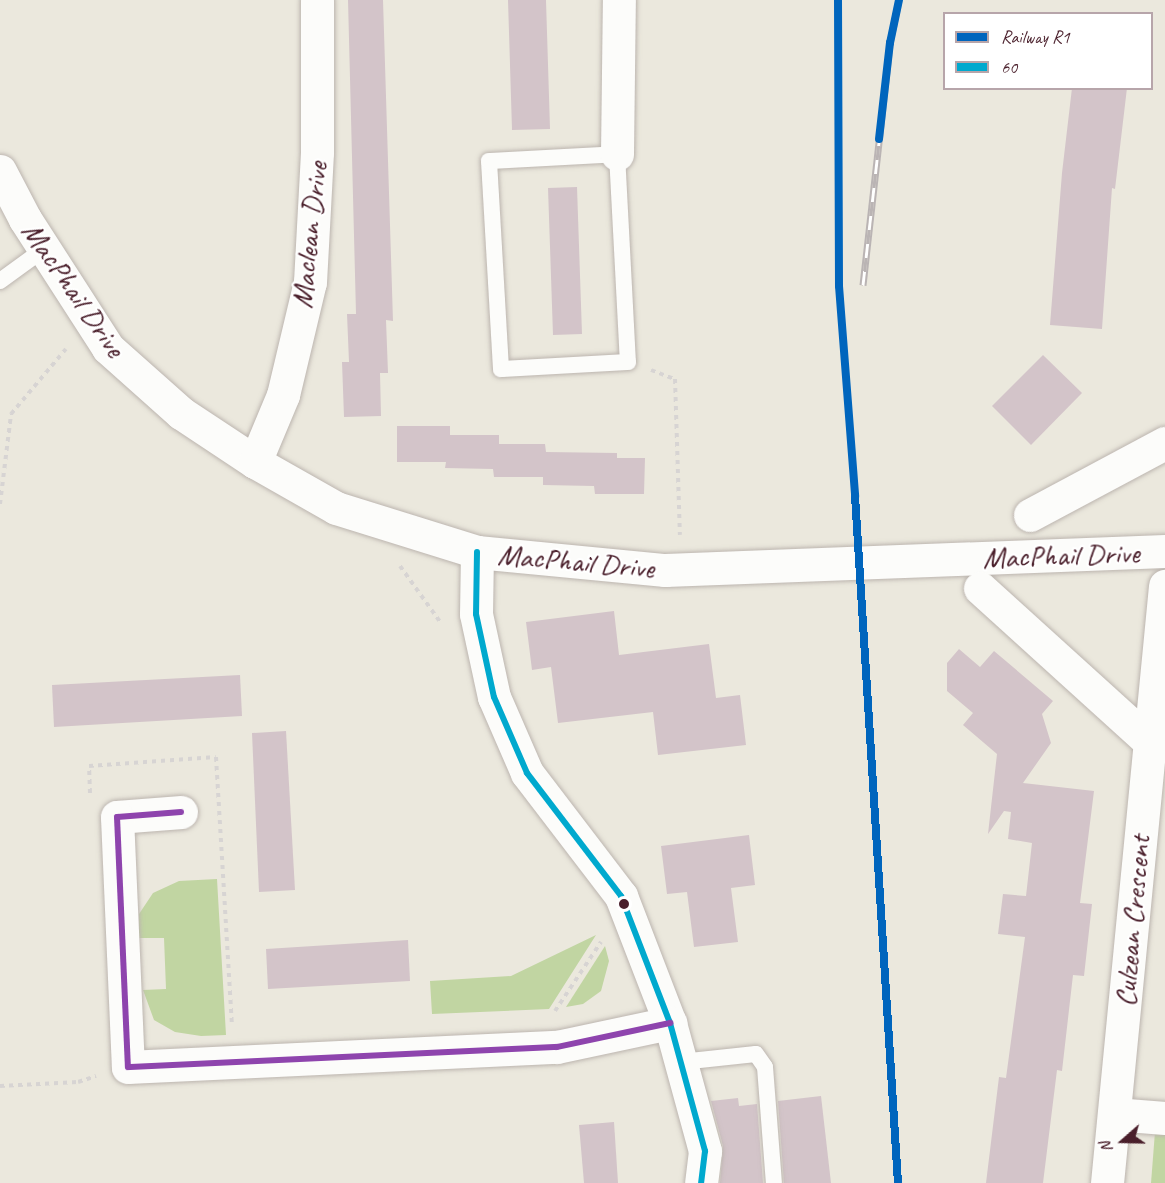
<!DOCTYPE html>
<style>
body{margin:0}
#map{position:relative;width:1165px;height:1183px;overflow:hidden;background:#ebe8dd;font-family:Caveat,sans-serif}
div>[style]{position:absolute}
.green>*{inset:0;background:#c1d5a2}
.building>*{inset:0;background:#d3c4c9}
.path>*{height:4px;margin-top:-2px;transform-origin:0;background:repeating-linear-gradient(90deg,#d7d4d3 0 4.5px,transparent 0 9px)}
.roads{filter:drop-shadow(0 0 2px #bcb5af) drop-shadow(0 0 2px #bcb5af)}
.lane>*{height:16px;margin:-8px;padding:0 8px;transform-origin:8px;border-radius:8px;background:#fcfcfa}
.street>*{height:33px;margin:-16.5px;padding:0 16.5px;transform-origin:16.5px;border-radius:16.5px;background:#fcfcfa}
.rail>*{height:7px;margin-top:-3.5px;transform-origin:0;background:repeating-linear-gradient(90deg,#fff 0 14px,#bab4b4 0 28px);box-sizing:border-box;border-block:2px solid #bab4b4}
.bus-1>*{height:6px;margin:-3px;padding:0 3px;transform-origin:3px;border-radius:3px;background:#00a9ce}
.bus-2>*{height:6px;margin:-3px;padding:0 3px;transform-origin:3px;border-radius:3px;background:#8e44ad}
.rail-1>*{height:8px;margin:-4px;padding:0 4px;transform-origin:4px;border-radius:4px;background:#0065bd}
.dots>*{width:16px;height:16px;translate:-50% -50%;box-sizing:border-box;border:3px solid #fff;border-radius:50%}
span{translate:-50% -50%;white-space:nowrap;text-align:center;line-height:1.15;-webkit-text-stroke:4.5px #fff;paint-order:stroke}
.street-label{font-size:30px;color:#4a1f2b}
.legend{position:absolute;left:943px;top:12px;width:210px;height:78px;box-sizing:border-box;background:#fff;border:2px solid #b7a5aa;margin:0;padding:8px 10px;list-style:none;font-size:18px;color:#4a1f2b}
.legend li{display:flex;align-items:center;gap:12px;height:30px}
.legend b{width:30px;border:2px solid #b7a5aa}
.north{position:absolute;left:1093px;top:1111px;width:60px;height:60px;-webkit-text-stroke:4px #fff;paint-order:stroke;rotate:250deg;font-size:16px;font-weight:700;line-height:24px;text-align:center;color:#4a1f2b}
.north::after{content:'';display:block;margin:auto;width:21px;height:27px;background:#4a1f2b;clip-path:polygon(50% 0,100% 100%,50% 72%,0 100%)}
</style>
<div id="map">
<div class="green">
<i style="clip-path:polygon(217px 879px,226px 1035px,201px 1036px,175px 1032px,154px 1020px,143px 990px,166px 989px,164px 938px,139px 938px,139px 914px,153px 893px,179px 881px)"></i>
<i style="clip-path:polygon(596px 935px,549px 1009px,432px 1014px,430px 981px,511px 976px)"></i>
<i style="clip-path:polygon(605px 946px,609px 961px,601px 991px,583px 1004px,566px 1007px)"></i>
<i style="clip-path:polygon(1155px 1132px,1165px 1132px,1165px 1183px,1151px 1183px)"></i>
</div>
<div class="building">
<i style="clip-path:polygon(348px 0,383px 0,393px 321px,386px 320px,388px 373px,380px 373px,381px 416px,344px 417px,342px 362px,349px 362px,347px 314px,356px 314px)"></i>
<i style="clip-path:polygon(508px 0,546px 0,550px 129px,512px 130px)"></i>
<i style="clip-path:polygon(1072px 88px,1127px 88px,1115px 189px,1112px 188px,1102px 329px,1050px 325px,1062px 173px)"></i>
<i style="clip-path:polygon(577px 187px,582px 334px,553px 335px,548px 188px)"></i>
<i style="clip-path:polygon(1043px 355px,1082px 393px,1031px 445px,992px 406px)"></i>
<i style="clip-path:polygon(397px 426px,450px 426px,450px 435px,499px 435px,499px 444px,545px 444px,546px 452px,617px 453px,617px 458px,645px 458px,644px 494px,595px 494px,594px 486px,543px 485px,543px 477px,494px 477px,493px 469px,445px 468px,446px 462px,397px 462px)"></i>
<i style="clip-path:polygon(614px 611px,619px 655px,709px 644px,716px 698px,740px 695px,746px 745px,658px 755px,653px 712px,558px 723px,551px 667px,532px 670px,526px 622px)"></i>
<i style="clip-path:polygon(959px 649px,980px 667px,994px 651px,1053px 701px,1042px 714px,1051px 743px,1023px 783px,1094px 791px,1080px 903px,1092px 904px,1084px 976px,1073px 975px,1062px 1071px,1057px 1070px,1043px 1183px,986px 1183px,999px 1077px,1006px 1078px,1025px 937px,998px 934px,1003px 894px,1026px 896px,1032px 843px,1008px 839px,1011px 812px,1004px 811px,988px 834px,997px 754px,963px 725px,973px 713px,947px 691px,947px 663px)"></i>
<i style="clip-path:polygon(240px 675px,242px 716px,54px 727px,52px 685px)"></i>
<i style="clip-path:polygon(286px 731px,295px 890px,259px 892px,252px 733px)"></i>
<i style="clip-path:polygon(749px 835px,755px 885px,731px 888px,738px 942px,694px 947px,687px 892px,667px 894px,661px 846px)"></i>
<i style="clip-path:polygon(408px 940px,410px 981px,268px 989px,266px 949px)"></i>
<i style="clip-path:polygon(821px 1096px,831px 1183px,784px 1183px,778px 1101px)"></i>
<i style="clip-path:polygon(738px 1098px,739px 1106px,757px 1104px,763px 1183px,720px 1183px,723px 1146px,711px 1101px)"></i>
<i style="clip-path:polygon(614px 1122px,618px 1183px,584px 1183px,579px 1125px)"></i>
</div>
<div class="path">
<i style="left:651px;top:370px;width:26px;rotate:21deg"></i>
<i style="left:675px;top:379px;width:156px;rotate:88.2deg"></i>
<i style="left:0;top:504px;width:91px;rotate:-83deg"></i>
<i style="left:11px;top:414px;width:85px;rotate:-49.8deg"></i>
<i style="left:400px;top:566px;width:70px;rotate:54.3deg"></i>
<i style="left:90px;top:793px;width:27px;rotate:-92deg"></i>
<i style="left:89px;top:766px;width:127px;rotate:-4.1deg"></i>
<i style="left:216px;top:757px;width:269px;rotate:86.6deg"></i>
<i style="left:555px;top:1011px;width:83px;rotate:-56.3deg"></i>
<i style="left:0;top:1086px;width:78px;rotate:-2.9deg"></i>
<i style="left:78px;top:1082px;width:19px;rotate:-18deg"></i>
</div>
<div class="roads">
<div class="lane">
<i style="left:617px;top:154px;width:208px;rotate:87deg"></i>
<i style="left:628px;top:362px;width:127px;rotate:176.8deg"></i>
<i style="left:501px;top:369px;width:208px;rotate:-93.3deg"></i>
<i style="left:489px;top:161px;width:128px;rotate:-3.1deg"></i>
<i style="left:0;top:281px;width:54px;rotate:-36deg"></i>
<i style="left:681px;top:1062px;width:75px;rotate:-6.1deg"></i>
<i style="left:756px;top:1054px;width:16px;rotate:55deg"></i>
<i style="left:765px;top:1067px;width:116px;rotate:85.6deg"></i>
</div>
<div class="street">
<i style="left:617px;top:154px;width:154px;rotate:-89.3deg"></i>
<i style="left:0;top:171px;width:54px;rotate:62.5deg"></i>
<i style="left:25px;top:219px;width:153px;rotate:57.2deg"></i>
<i style="left:108px;top:348px;width:98px;rotate:41.7deg"></i>
<i style="left:181px;top:413px;width:89px;rotate:33.5deg"></i>
<i style="left:255px;top:462px;width:93px;rotate:29.6deg"></i>
<i style="left:336px;top:508px;width:148px;rotate:17.3deg"></i>
<i style="left:477px;top:552px;width:189px;rotate:5.5deg"></i>
<i style="left:665px;top:570px;width:500px;rotate:-2.18deg"></i>
<i style="left:255px;top:462px;width:73px;rotate:-67.3deg"></i>
<i style="left:283px;top:395px;width:116px;rotate:-76.6deg"></i>
<i style="left:310px;top:282px;width:130px;rotate:-86.9deg"></i>
<i style="left:317px;top:152px;width:152px;rotate:-90deg"></i>
<i style="left:1030px;top:515px;width:153px;rotate:-28.1deg"></i>
<i style="left:477px;top:552px;width:62px;rotate:90.9deg"></i>
<i style="left:476px;top:614px;width:85px;rotate:77.8deg"></i>
<i style="left:494px;top:697px;width:83px;rotate:66.5deg"></i>
<i style="left:527px;top:773px;width:155px;rotate:52.6deg"></i>
<i style="left:621px;top:896px;width:136px;rotate:68.9deg"></i>
<i style="left:670px;top:1023px;width:133px;rotate:74.7deg"></i>
<i style="left:705px;top:1151px;width:32px;rotate:97deg"></i>
<i style="left:980px;top:588px;width:228px;rotate:42.2deg"></i>
<i style="left:181px;top:812px;width:64px;rotate:175.5deg"></i>
<i style="left:117px;top:817px;width:250px;rotate:87.5deg"></i>
<i style="left:128px;top:1067px;width:429px;rotate:-2.7deg"></i>
<i style="left:557px;top:1047px;width:116px;rotate:-12deg"></i>
<i style="left:1114px;top:1114px;width:51px;rotate:4.5deg"></i>
<i style="left:1107px;top:1183px;width:600px;rotate:-84.45deg"></i>
</div>
</div>
<div class="rail">
<i style="left:863px;top:285px;width:244px;rotate:-83.6deg"></i>
<i style="left:890px;top:43px;width:44px;rotate:-78.2deg"></i>
</div>
<div class="bus-1">
<i style="left:477px;top:552px;width:62px;rotate:90.9deg"></i>
<i style="left:476px;top:614px;width:85px;rotate:77.8deg"></i>
<i style="left:494px;top:697px;width:83px;rotate:66.5deg"></i>
<i style="left:527px;top:773px;width:155px;rotate:52.6deg"></i>
<i style="left:621px;top:896px;width:136px;rotate:68.9deg"></i>
<i style="left:670px;top:1023px;width:133px;rotate:74.7deg"></i>
<i style="left:705px;top:1151px;width:32px;rotate:97deg"></i>
</div>
<div class="bus-2">
<i style="left:181px;top:812px;width:64px;rotate:175.5deg"></i>
<i style="left:117px;top:817px;width:250px;rotate:87.5deg"></i>
<i style="left:128px;top:1067px;width:429px;rotate:-2.7deg"></i>
<i style="left:557px;top:1047px;width:116px;rotate:-12deg"></i>
</div>
<div class="rail-1">
<i style="left:838px;top:0;width:286px;rotate:89.8deg"></i>
<i style="left:839px;top:286px;width:211px;rotate:85.6deg"></i>
<i style="left:855px;top:496px;width:688px;rotate:86.42deg"></i>
<i style="left:879px;top:139px;width:97px;rotate:-83.5deg"></i>
<i style="left:890px;top:43px;width:44px;rotate:-78.2deg"></i>
</div>
<div class="dots">
<i style="left:624px;top:904px;background:#4a1f2b"></i>
</div>
<div class="street-label">
<span style="left:309px;top:235px;rotate:-84deg">Maclean Drive</span>
<span style="left:74px;top:289px;rotate:55deg">MacPhail Drive</span>
<span style="left:1061px;top:555px;rotate:-2deg">MacPhail Drive</span>
<span style="left:576px;top:561px;rotate:5deg">MacPhail Drive</span>
<span style="left:1132px;top:921px;rotate:-85deg">Culzean Crescent</span>
</div>
<ul class="legend">
<li><b style="height:8px;background:#0065bd"></b>Railway R1</li>
<li><b style="height:8px;background:#00a9ce"></b>60</li>
</ul>
<div class="north">N</div>
</div>
